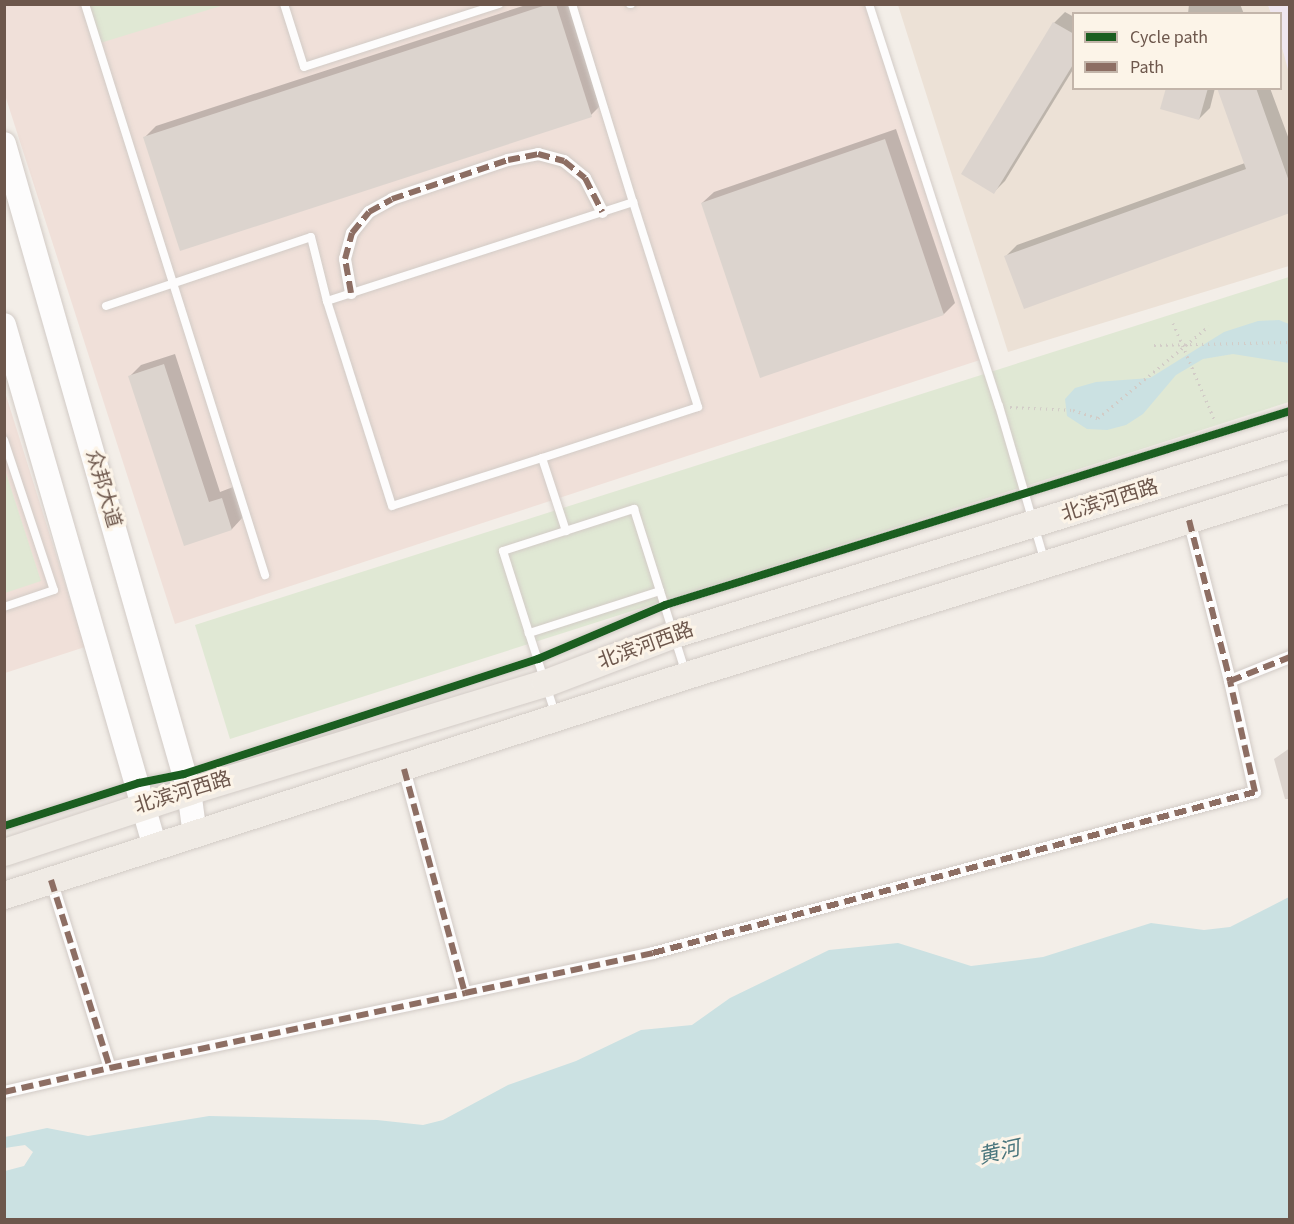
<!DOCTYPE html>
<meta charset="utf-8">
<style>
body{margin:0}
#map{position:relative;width:1294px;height:1224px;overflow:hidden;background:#f3eee8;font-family:"Source Sans 3","Noto Sans SC",sans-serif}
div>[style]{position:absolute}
.residential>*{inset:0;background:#ece1d6}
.commercial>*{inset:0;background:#f0e0d9}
.education>*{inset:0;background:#efe6ef}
.green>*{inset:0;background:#e0e8d4}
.water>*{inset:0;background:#cbe1e2}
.shadow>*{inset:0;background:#0003}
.building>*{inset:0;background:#dcd4ce}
.path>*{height:3px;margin-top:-1.5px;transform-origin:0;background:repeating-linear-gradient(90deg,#d2ccc7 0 1.5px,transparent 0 6px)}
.roads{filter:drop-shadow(0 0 2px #d2cbc6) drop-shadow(0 0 2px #d2cbc6)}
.service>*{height:8px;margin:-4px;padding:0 4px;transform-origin:4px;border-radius:4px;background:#fdfcfc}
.pedestrian>*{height:12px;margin:-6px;padding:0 6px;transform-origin:6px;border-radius:6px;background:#fdfcfc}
.secondary>*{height:24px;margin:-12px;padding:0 12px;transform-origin:12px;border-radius:12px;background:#fdfcfc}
.primary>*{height:27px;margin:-13.5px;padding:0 13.5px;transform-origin:13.5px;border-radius:13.5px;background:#f0ebe5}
.quiet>*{height:6px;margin-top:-3px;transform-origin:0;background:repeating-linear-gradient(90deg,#8d6e63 0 12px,transparent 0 18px)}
.cycleway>*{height:8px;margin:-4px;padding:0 4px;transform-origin:4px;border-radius:4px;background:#1b5e20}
span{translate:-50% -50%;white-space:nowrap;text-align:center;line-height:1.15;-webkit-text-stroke:6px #fcf4e8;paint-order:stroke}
.street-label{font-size:20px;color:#6d574c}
.water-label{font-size:21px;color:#4a767d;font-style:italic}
.frame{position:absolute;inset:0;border:6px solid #6d574c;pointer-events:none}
.legend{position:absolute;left:1072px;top:12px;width:210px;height:78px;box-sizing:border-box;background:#fcf4e8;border:2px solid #c3b5aa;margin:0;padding:8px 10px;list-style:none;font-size:18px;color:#6d574c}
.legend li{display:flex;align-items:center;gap:12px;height:30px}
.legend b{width:30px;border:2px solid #c3b5aa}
</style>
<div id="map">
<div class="residential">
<i style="clip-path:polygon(898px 5px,1268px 5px,1271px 13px,1074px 14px,1074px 88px,1280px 88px,1281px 44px,1290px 73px,1289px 266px,1008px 352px)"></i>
</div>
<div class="commercial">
<i style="clip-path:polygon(4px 5px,872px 5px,986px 358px,175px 624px,5px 95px)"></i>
<i style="clip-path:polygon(4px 389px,85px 647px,5px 673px,4px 673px)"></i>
</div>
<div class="education">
<i style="clip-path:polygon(1268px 5px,1289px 5px,1289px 73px,1281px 44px,1280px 14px,1271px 13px)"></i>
</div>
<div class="green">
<i style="clip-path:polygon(85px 4px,224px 5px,97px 44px)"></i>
<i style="clip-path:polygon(1289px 277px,1289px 402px,230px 739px,195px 625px)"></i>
<i style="clip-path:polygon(5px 470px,41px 581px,5px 593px,4px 593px)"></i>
</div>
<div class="water">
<i style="clip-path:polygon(1279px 320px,1289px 324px,1289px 363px,1233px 354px,1203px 359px,1176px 375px,1143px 414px,1126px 425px,1107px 430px,1087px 429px,1067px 416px,1065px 399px,1075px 388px,1096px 382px,1150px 378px,1224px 332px,1258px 321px)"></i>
<i style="clip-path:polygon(1289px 897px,1289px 1219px,5px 1219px,5px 1171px,24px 1166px,33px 1152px,25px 1145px,5px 1148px,5px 1137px,47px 1128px,88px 1136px,209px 1116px,377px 1120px,423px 1125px,443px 1120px,508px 1085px,576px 1061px,641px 1030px,692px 1025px,730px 998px,829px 950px,898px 943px,971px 966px,1043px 957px,1151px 923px,1204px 930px,1230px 927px)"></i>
</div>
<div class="shadow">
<i style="clip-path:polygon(529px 4px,570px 4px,602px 104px,591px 115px,145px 137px,156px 126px)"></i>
<i style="clip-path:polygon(1189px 4px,1240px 4px,1244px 14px,1188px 14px)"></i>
<i style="clip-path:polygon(1065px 12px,1074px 17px,1074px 68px,1005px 181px,994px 192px,1054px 23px)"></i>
<i style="clip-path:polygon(1167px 88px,1215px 88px,1210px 108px,1199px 119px)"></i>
<i style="clip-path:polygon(1219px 88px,1270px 88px,1290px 142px,1290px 211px,1006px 256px,1017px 245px,1245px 163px)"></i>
<i style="clip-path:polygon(896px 129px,955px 303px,944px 314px,702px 203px,714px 192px)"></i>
<i style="clip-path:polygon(175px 354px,220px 492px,233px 487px,243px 517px,232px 529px,185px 544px,130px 376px,141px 365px)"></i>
</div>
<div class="building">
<i style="clip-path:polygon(549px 4px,556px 4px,592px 117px,180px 251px,143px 137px)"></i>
<i style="clip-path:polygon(1053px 22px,1074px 34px,1074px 63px,994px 194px,961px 174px)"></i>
<i style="clip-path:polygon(1166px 88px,1208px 88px,1199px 120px,1160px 109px)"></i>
<i style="clip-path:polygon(1217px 88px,1256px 88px,1290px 184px,1290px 213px,1024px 309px,1004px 256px,1246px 169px)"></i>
<i style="clip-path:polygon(885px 139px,944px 315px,760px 378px,701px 203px)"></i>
<i style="clip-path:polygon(164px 364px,209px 502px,222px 498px,232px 530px,184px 546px,128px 376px)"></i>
<i style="clip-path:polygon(1290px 748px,1290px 799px,1285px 799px,1274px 759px)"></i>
</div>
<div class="path">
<i style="left:1173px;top:323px;width:107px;rotate:66.8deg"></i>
<i style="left:1154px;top:345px;width:136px;rotate:-1.3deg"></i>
<i style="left:1010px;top:407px;width:63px;rotate:2.7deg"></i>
<i style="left:1073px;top:410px;width:26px;rotate:18deg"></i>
<i style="left:1098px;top:418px;width:144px;rotate:-39.7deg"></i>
</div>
<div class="roads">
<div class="service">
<i style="left:85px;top:4px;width:599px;rotate:72.5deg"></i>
<i style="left:284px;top:4px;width:66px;rotate:72.4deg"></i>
<i style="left:304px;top:67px;width:205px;rotate:-17.9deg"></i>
<i style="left:572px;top:4px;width:207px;rotate:72.9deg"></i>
<i style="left:630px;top:4px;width:1px"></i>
<i style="left:869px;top:4px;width:422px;rotate:72.1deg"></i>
<i style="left:999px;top:406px;width:159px;rotate:73.6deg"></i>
<i style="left:106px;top:306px;width:216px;rotate:-18.6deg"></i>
<i style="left:311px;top:237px;width:66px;rotate:76deg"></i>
<i style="left:4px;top:440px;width:158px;rotate:71.6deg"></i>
<i style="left:54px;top:590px;width:53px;rotate:161.2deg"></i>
<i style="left:542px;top:458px;width:157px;rotate:162.3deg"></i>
<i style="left:392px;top:506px;width:215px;rotate:-107.6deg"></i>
<i style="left:327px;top:301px;width:322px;rotate:-17.9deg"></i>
<i style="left:633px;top:202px;width:215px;rotate:72.4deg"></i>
<i style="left:698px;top:407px;width:164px;rotate:161.9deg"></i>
<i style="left:542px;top:458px;width:77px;rotate:71.8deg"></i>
<i style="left:634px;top:509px;width:86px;rotate:72.4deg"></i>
<i style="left:660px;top:591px;width:138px;rotate:162.2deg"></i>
<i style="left:529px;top:633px;width:86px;rotate:-107.6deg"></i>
<i style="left:503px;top:551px;width:138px;rotate:-17.8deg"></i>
<i style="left:660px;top:591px;width:84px;rotate:72.6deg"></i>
<i style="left:529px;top:633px;width:84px;rotate:72deg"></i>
<i style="left:4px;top:826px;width:142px;rotate:-17.7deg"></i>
<i style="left:139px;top:783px;width:46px;rotate:-11.3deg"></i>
<i style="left:184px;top:774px;width:372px;rotate:-18deg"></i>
<i style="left:538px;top:659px;width:138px;rotate:-23deg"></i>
<i style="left:665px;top:605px;width:654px;rotate:-17.24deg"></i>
</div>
<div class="pedestrian">
<i style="left:351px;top:293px;width:35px;rotate:-100deg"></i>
<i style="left:345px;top:259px;width:27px;rotate:-75deg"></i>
<i style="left:352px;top:233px;width:27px;rotate:-51deg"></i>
<i style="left:369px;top:212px;width:26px;rotate:-29deg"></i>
<i style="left:392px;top:199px;width:122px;rotate:-18.6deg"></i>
<i style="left:508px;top:160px;width:31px;rotate:-11deg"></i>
<i style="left:538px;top:154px;width:27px;rotate:15deg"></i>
<i style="left:564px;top:161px;width:27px;rotate:39deg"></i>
<i style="left:585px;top:178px;width:38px;rotate:63deg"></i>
<i style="left:1189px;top:520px;width:166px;rotate:75.7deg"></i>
<i style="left:1230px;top:681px;width:65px;rotate:-21.8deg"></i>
<i style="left:404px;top:769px;width:232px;rotate:74.8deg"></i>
<i style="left:465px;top:993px;width:192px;rotate:-12deg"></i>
<i style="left:653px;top:953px;width:623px;rotate:-14.97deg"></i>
<i style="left:1255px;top:792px;width:114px;rotate:-102.7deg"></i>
<i style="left:51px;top:880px;width:197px;rotate:72.6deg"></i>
<i style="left:110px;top:1068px;width:363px;rotate:-11.9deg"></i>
<i style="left:4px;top:1092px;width:109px;rotate:-12.8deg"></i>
</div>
<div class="secondary">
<i style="left:4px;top:144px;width:673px;rotate:74.04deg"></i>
<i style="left:189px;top:791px;width:44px;rotate:82.2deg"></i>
<i style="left:4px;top:325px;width:543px;rotate:73.87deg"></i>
</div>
<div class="primary">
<i style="left:4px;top:852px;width:195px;rotate:-18.2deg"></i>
<i style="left:189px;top:791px;width:372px;rotate:-16.9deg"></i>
<i style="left:545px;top:683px;width:138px;rotate:-20.8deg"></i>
<i style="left:674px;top:634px;width:645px;rotate:-17.14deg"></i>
<i style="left:4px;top:895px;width:718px;rotate:-17.85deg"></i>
<i style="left:687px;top:675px;width:631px;rotate:-17.23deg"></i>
</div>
</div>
<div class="quiet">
<i style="left:351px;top:293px;width:35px;rotate:-100deg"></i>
<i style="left:345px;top:259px;width:27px;rotate:-75deg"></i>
<i style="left:352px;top:233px;width:27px;rotate:-51deg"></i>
<i style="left:369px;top:212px;width:26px;rotate:-29deg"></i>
<i style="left:392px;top:199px;width:122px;rotate:-18.6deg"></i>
<i style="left:508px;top:160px;width:31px;rotate:-11deg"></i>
<i style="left:538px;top:154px;width:27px;rotate:15deg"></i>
<i style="left:564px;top:161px;width:27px;rotate:39deg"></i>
<i style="left:585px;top:178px;width:38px;rotate:63deg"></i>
<i style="left:1189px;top:520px;width:166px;rotate:75.7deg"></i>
<i style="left:1230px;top:681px;width:65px;rotate:-21.8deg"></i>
<i style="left:404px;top:769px;width:232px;rotate:74.8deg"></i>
<i style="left:465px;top:993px;width:192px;rotate:-12deg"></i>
<i style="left:653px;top:953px;width:623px;rotate:-14.97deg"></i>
<i style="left:1255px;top:792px;width:114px;rotate:-102.7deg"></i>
<i style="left:51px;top:880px;width:197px;rotate:72.6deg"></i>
<i style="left:110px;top:1068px;width:363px;rotate:-11.9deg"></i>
<i style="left:4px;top:1092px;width:109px;rotate:-12.8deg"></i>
</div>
<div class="cycleway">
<i style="left:4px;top:826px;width:142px;rotate:-17.7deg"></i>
<i style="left:139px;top:783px;width:46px;rotate:-11.3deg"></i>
<i style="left:184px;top:774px;width:372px;rotate:-18deg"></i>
<i style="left:538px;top:659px;width:138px;rotate:-23deg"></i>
<i style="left:665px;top:605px;width:654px;rotate:-17.24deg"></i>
</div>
<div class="street-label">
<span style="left:103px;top:489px;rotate:74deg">众邦大道</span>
<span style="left:1110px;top:501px;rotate:-17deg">北滨河西路</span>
<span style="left:646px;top:646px;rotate:-20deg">北滨河西路</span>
<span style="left:183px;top:793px;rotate:-17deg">北滨河西路</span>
</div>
<div class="water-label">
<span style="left:999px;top:1152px;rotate:-13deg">黄河</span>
</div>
<div class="frame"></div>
<ul class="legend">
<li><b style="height:8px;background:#1b5e20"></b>Cycle path</li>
<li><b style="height:8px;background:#8d6e63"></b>Path</li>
</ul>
</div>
